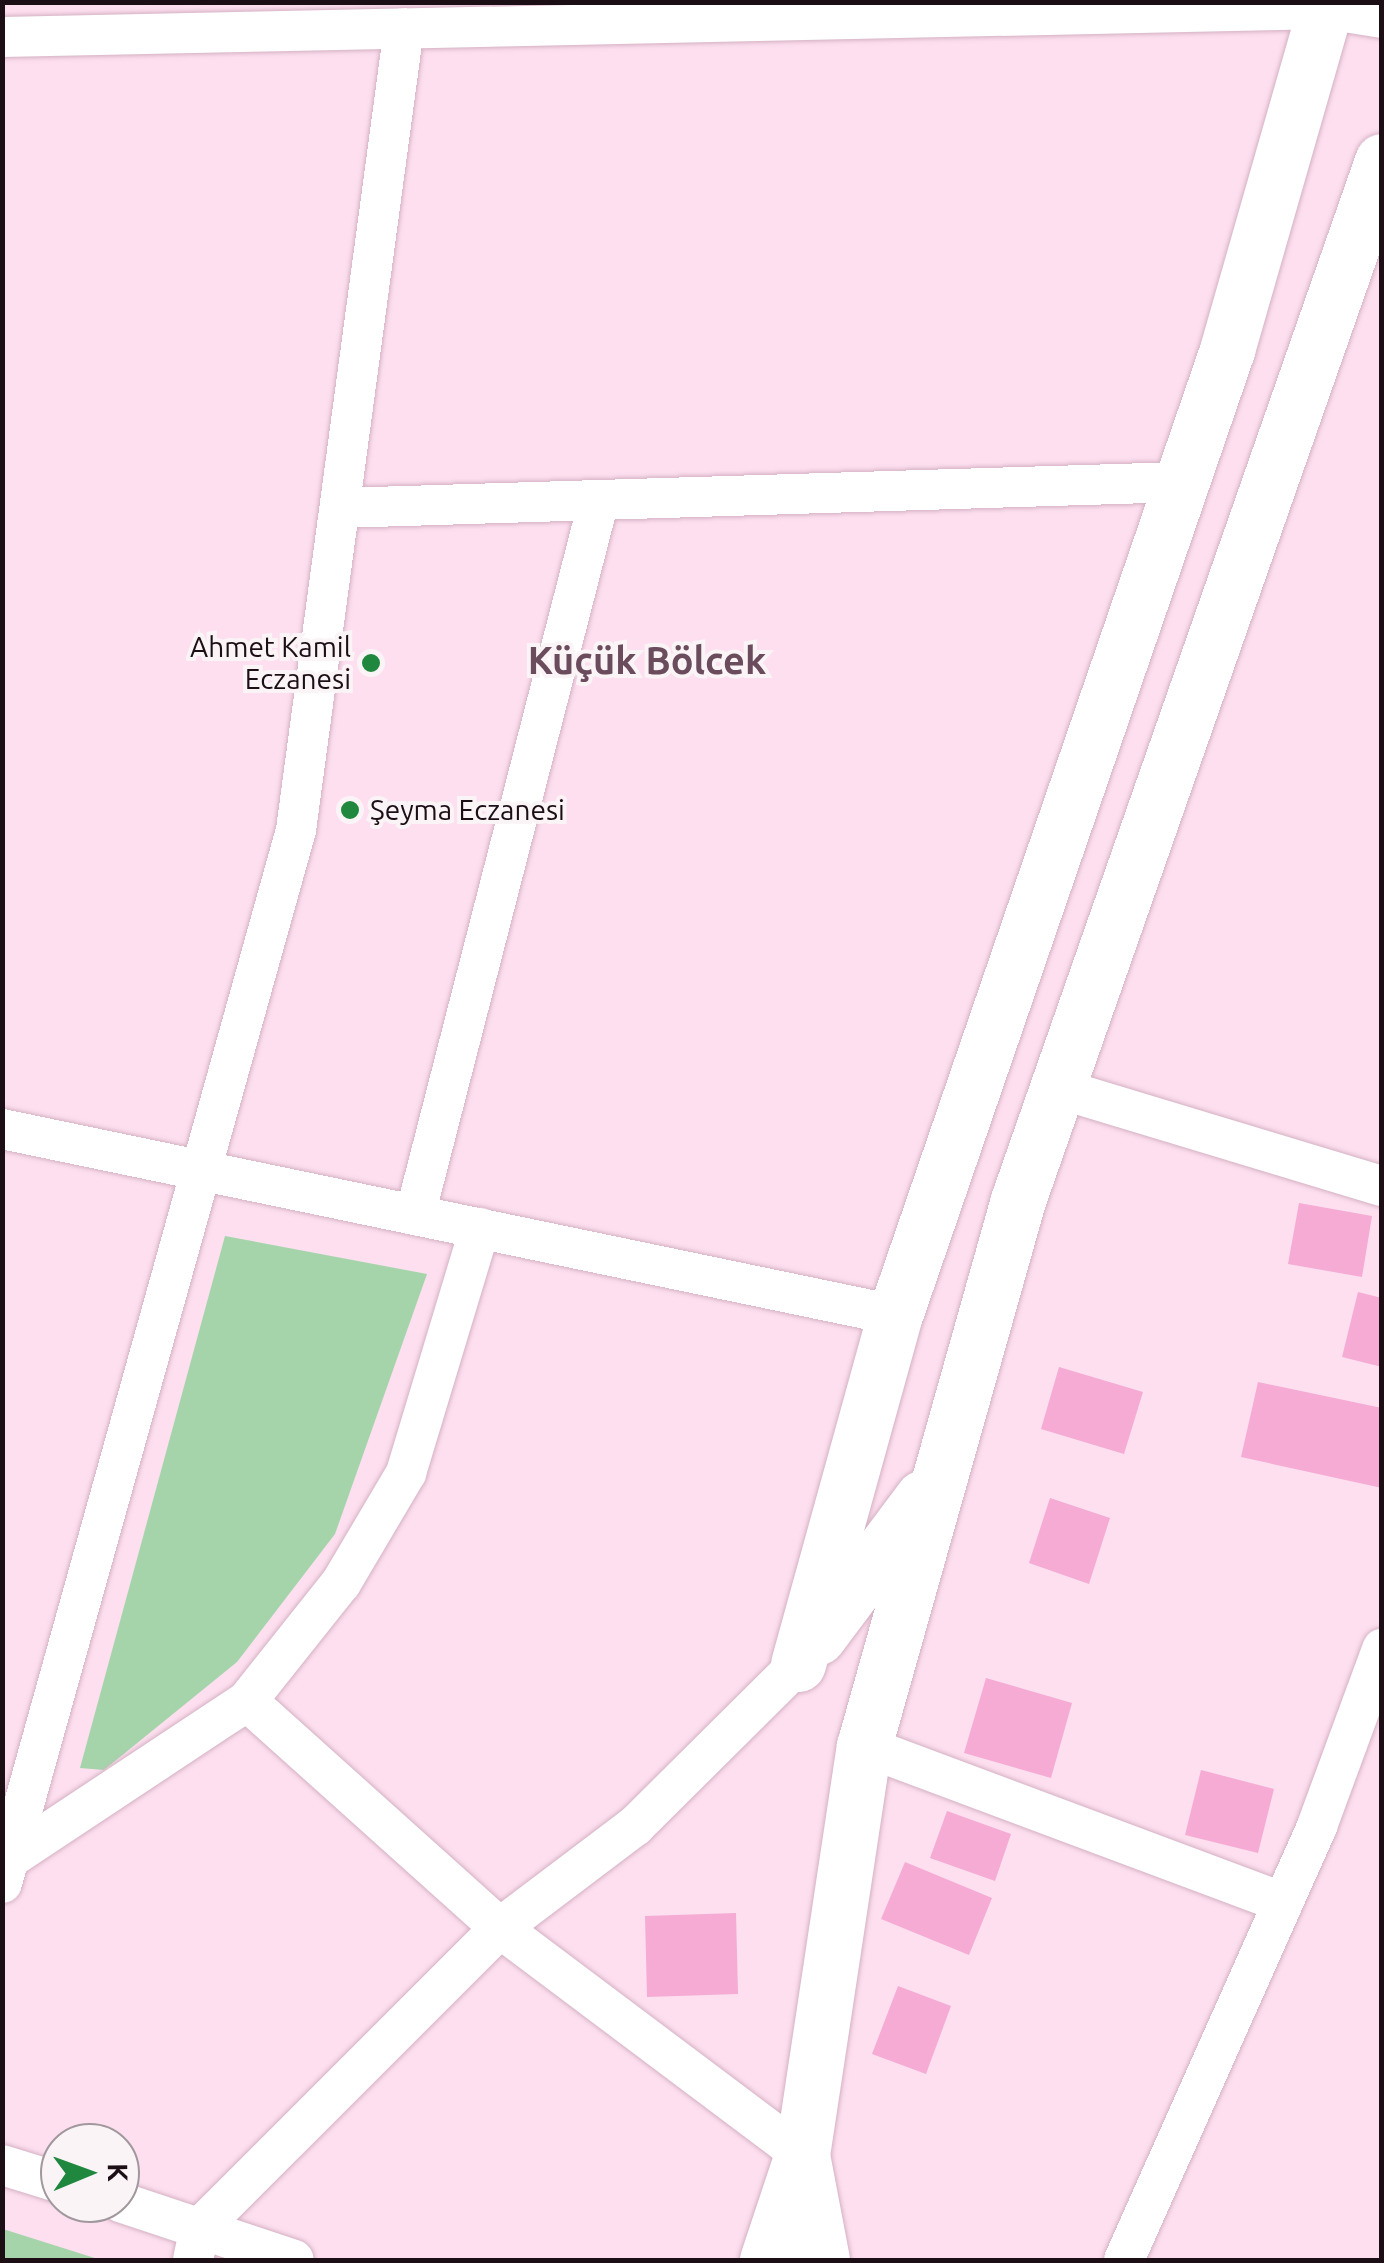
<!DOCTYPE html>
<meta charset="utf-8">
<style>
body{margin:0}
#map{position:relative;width:1384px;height:2263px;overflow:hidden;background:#fddfef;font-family:Ubuntu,sans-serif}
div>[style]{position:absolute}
.green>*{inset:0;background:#a5d4ab}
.building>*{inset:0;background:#f5abd4}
.roads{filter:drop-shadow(0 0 2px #d4b1c3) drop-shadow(0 0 2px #d4b1c3)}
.street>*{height:40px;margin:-20px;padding:0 20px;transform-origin:20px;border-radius:20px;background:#fff}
.secondary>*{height:55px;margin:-27.5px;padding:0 27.5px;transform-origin:27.5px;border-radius:27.5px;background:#fff}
.dots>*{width:28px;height:28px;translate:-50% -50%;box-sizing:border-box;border:5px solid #fbf4f7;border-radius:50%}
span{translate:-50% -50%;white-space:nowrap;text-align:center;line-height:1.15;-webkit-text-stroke:8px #fbf4f7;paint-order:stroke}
.poi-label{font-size:28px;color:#1b0e15}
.right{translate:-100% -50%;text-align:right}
.left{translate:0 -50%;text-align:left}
.district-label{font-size:38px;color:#6a4c5d;font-weight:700}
.frame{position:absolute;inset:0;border:5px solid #1b0e15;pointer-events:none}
.north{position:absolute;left:40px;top:2123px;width:100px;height:100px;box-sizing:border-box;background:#fbf4f7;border:2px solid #a1989d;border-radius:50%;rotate:89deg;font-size:28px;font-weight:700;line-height:40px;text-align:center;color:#1b0e15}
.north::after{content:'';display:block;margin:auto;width:35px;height:45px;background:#20883e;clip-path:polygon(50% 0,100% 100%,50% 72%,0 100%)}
</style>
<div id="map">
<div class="green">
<i style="clip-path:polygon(225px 1236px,427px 1274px,335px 1534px,237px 1662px,104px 1770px,80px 1768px)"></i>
<i style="clip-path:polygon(2px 2229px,3px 2229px,101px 2260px,3px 2260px)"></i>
</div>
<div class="building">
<i style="clip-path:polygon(1299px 1203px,1372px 1216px,1362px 1277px,1288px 1264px)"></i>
<i style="clip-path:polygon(1358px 1292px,1382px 1298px,1382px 1367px,1342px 1357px)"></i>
<i style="clip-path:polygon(1059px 1367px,1143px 1392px,1124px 1454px,1041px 1429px)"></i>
<i style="clip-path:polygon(1258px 1382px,1382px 1408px,1382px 1488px,1241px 1457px)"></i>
<i style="clip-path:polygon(1050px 1498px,1110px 1518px,1089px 1584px,1029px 1563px)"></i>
<i style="clip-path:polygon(986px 1678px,1072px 1703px,1051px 1778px,964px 1753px)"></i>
<i style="clip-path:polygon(1201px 1770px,1274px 1789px,1258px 1853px,1185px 1835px)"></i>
<i style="clip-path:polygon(947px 1811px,1011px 1834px,995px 1881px,930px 1858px)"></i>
<i style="clip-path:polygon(905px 1862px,992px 1898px,969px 1955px,881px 1919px)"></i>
<i style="clip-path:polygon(736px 1913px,738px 1994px,647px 1997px,645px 1916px)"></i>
<i style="clip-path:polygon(898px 1986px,951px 2006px,926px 2074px,872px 2054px)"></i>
</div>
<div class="roads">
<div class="street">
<i style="left:2px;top:37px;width:1324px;rotate:-1.21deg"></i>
<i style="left:1326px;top:9px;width:57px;rotate:9.1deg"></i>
<i style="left:340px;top:508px;width:842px;rotate:-1.77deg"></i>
<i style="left:1057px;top:1088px;width:339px;rotate:16.8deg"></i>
<i style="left:2px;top:1129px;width:912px;rotate:11.77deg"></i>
<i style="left:415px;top:1215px;width:738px;rotate:-75.57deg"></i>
<i style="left:247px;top:1701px;width:340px;rotate:41.9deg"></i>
<i style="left:500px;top:1928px;width:378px;rotate:36.9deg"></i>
<i style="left:864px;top:1746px;width:447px;rotate:20.5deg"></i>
<i style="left:10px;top:1858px;width:284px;rotate:-33.5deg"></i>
<i style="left:247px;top:1701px;width:151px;rotate:-51.5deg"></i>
<i style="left:341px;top:1583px;width:128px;rotate:-59.4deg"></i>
<i style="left:406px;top:1473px;width:256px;rotate:-73.2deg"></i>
<i style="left:2px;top:1883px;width:1093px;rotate:-74.4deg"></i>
<i style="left:296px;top:830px;width:809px;rotate:-82.33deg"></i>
<i style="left:2px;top:2165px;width:61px;rotate:17.2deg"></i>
<i style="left:120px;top:2202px;width:183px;rotate:18.4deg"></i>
<i style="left:193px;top:2260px;width:33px;rotate:-78deg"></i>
<i style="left:200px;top:2228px;width:424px;rotate:-45deg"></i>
<i style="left:500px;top:1928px;width:169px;rotate:-37.1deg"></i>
<i style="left:635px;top:1826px;width:230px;rotate:-44.8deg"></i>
<i style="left:1124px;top:2260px;width:475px;rotate:-66deg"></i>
<i style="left:1317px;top:1826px;width:189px;rotate:-69.8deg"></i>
</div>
<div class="secondary">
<i style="left:818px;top:1637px;width:174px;rotate:-53.2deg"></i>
<i style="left:798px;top:1664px;width:362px;rotate:-74.5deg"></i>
<i style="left:895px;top:1315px;width:1021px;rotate:-71.01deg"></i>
<i style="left:1227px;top:350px;width:362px;rotate:-74deg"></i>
<i style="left:802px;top:2155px;width:107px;rotate:79.2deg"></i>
<i style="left:767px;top:2260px;width:111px;rotate:-71.6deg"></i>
<i style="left:802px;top:2155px;width:414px;rotate:-81.4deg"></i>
<i style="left:864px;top:1746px;width:567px;rotate:-74.25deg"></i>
<i style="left:1018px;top:1200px;width:1101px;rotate:-70.69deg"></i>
</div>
</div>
<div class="dots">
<i style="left:371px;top:663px;background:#20883e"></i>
<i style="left:350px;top:810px;background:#20883e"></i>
</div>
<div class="poi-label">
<span class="right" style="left:351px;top:663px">Ahmet Kamil<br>Eczanesi</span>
<span class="left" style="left:370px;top:810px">Şeyma Eczanesi</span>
</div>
<div class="district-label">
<span style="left:647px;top:661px">Küçük Bölcek</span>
</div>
<div class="frame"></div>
<div class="north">K</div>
</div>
